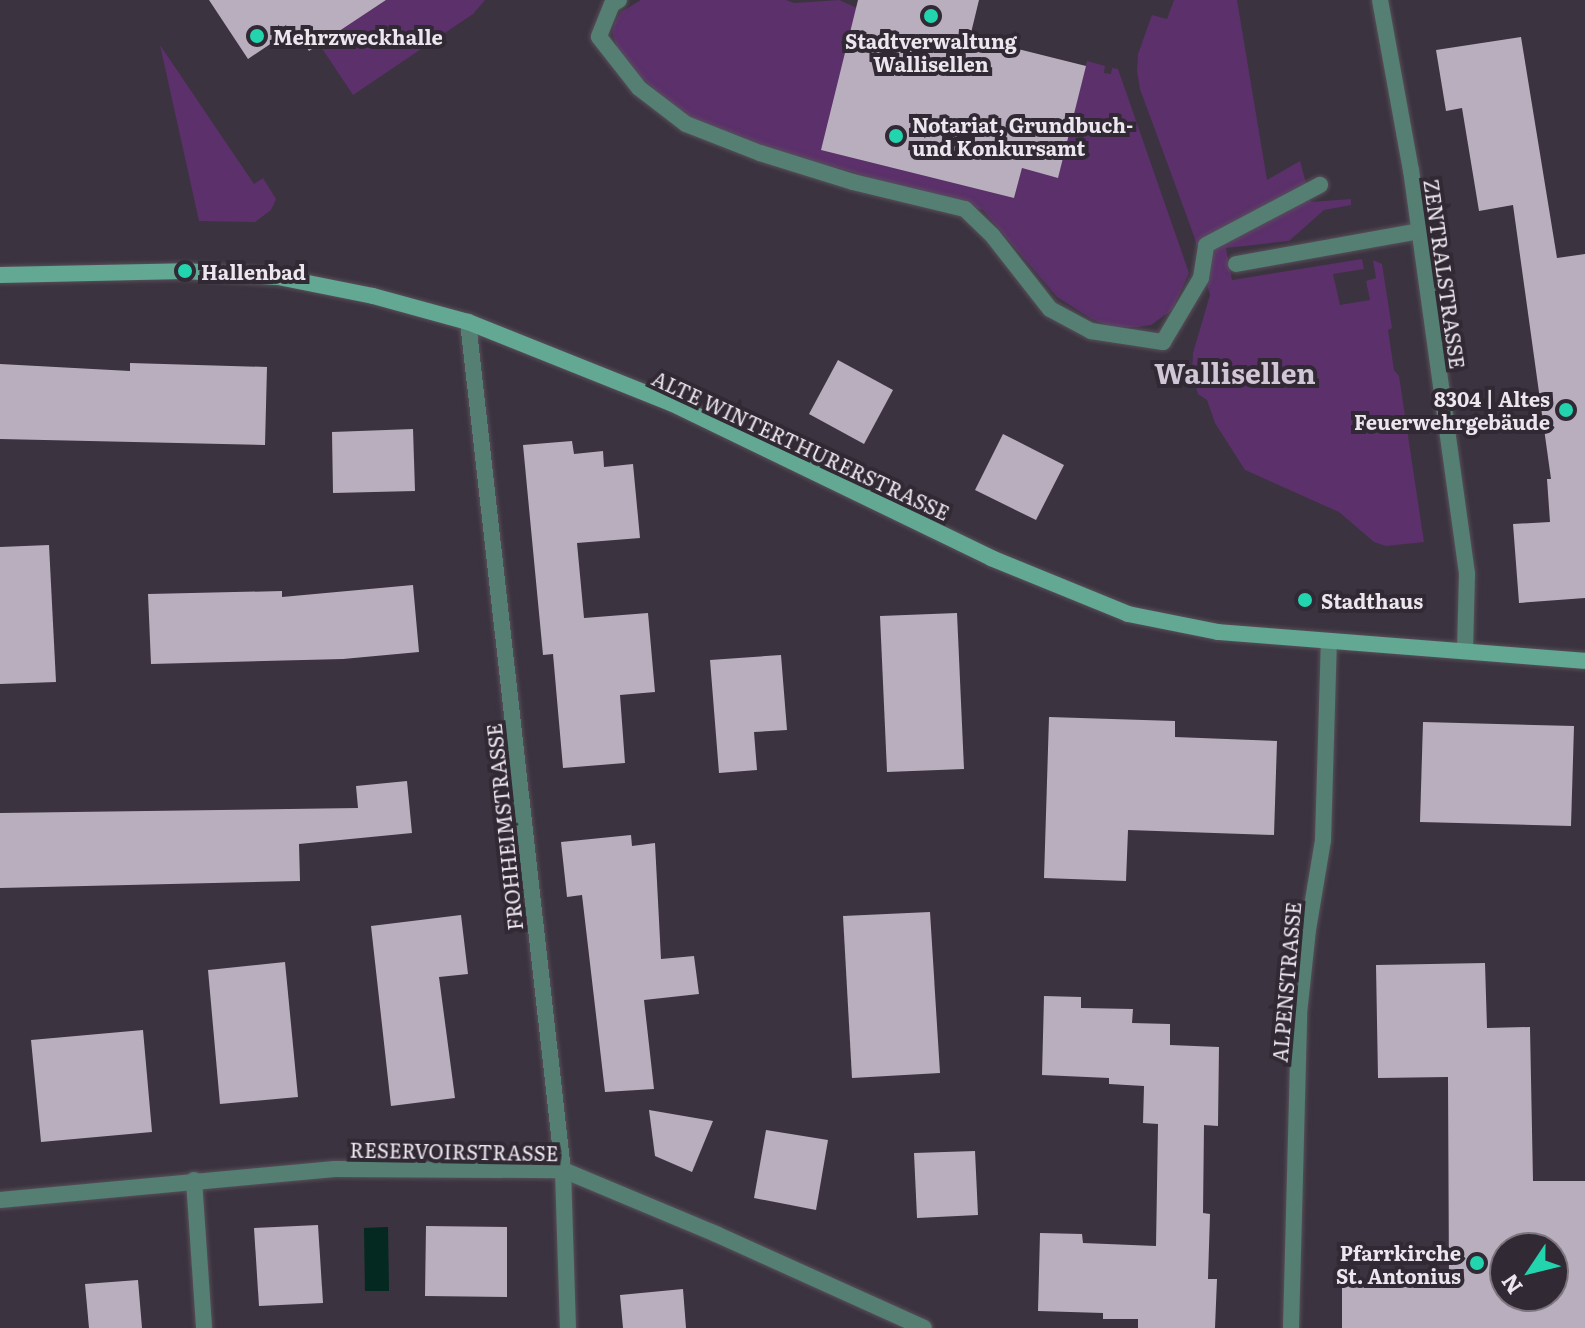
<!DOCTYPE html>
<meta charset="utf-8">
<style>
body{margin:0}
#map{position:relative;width:1585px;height:1328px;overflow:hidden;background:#3b333f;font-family:Literata,serif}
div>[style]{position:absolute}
.green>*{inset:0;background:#5c306b}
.water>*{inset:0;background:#032920}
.building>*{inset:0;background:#b9aebd}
.roads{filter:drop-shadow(0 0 2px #57505b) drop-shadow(0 0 2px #57505b)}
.service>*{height:16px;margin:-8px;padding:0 8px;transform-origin:8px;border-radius:8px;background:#557f72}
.minor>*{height:16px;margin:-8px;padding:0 8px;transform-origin:8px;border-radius:8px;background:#557f72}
.secondary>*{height:16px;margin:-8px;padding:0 8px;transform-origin:8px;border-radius:8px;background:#63a893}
.dots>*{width:22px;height:22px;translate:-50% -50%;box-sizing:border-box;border:4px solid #312934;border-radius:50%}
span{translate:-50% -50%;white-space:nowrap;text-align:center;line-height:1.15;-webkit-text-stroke:8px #312934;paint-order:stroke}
.poi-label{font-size:20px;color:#ece6ee;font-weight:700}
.left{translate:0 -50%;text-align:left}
.right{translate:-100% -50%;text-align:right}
.street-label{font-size:20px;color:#ece6ee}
.district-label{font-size:28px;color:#d1c6d5;font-weight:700}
.north{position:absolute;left:1489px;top:1232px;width:80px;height:80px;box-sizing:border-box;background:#312934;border:2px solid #7c757e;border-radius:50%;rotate:235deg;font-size:22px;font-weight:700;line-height:32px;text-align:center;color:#ece6ee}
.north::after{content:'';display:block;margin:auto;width:28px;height:36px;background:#23d5af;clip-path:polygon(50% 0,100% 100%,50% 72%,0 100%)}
</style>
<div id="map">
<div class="green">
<i style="clip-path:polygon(386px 0,485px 0,473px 14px,353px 95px,319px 44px)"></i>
<i style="clip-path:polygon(641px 0,786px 0,794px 3px,839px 0,857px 8px,822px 150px,1014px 198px,1022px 168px,1058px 177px,1087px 61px,1105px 66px,1104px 73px,1111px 74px,1112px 68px,1118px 69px,1189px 273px,1172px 310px,1151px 325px,1138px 327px,1112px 327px,1092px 319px,1057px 297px,983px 210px,768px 148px,686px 116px,638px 75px,617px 47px,612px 32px,615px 22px,621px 12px)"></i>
<i style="clip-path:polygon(1174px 0,1237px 0,1267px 180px,1300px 161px,1311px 202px,1351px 199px,1351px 205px,1324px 210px,1289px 241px,1226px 248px,1232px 280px,1362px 259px,1364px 269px,1333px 274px,1340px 305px,1370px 300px,1366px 281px,1376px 278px,1373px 260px,1382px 264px,1392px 328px,1388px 330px,1394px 370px,1399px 376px,1424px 542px,1386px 546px,1374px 542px,1339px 512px,1245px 470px,1215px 423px,1207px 400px,1198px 394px,1192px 373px,1193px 353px,1210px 295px,1194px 236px,1140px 89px,1137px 71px,1138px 54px,1152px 15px,1167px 19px)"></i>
<i style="clip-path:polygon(160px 45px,254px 184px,263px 178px,276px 199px,271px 210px,255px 222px,199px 221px)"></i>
</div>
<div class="water">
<i style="clip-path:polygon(388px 1227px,389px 1291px,365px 1291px,364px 1228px)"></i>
</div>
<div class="building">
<i style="clip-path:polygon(209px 0,386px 0,309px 51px,294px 28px,248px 59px)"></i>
<i style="clip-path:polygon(858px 0,979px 0,970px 37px,1086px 66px,1058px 178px,1022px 168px,1014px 198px,821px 150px)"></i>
<i style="clip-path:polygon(1521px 37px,1557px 258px,1585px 254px,1585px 598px,1519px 603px,1513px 524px,1550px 522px,1547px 479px,1551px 479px,1513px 205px,1479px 211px,1462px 108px,1446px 111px,1436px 50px)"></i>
<i style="clip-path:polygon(838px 360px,893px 390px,864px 444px,809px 414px)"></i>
<i style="clip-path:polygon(130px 363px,267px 367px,265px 445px,0 439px,0 364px,130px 371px)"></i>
<i style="clip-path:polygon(413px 429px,415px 491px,333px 493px,332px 432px)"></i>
<i style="clip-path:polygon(1003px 434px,1064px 465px,1036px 520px,975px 490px)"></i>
<i style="clip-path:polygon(572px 441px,574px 454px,603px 451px,604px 467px,633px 464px,640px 538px,577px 543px,584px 618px,648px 613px,655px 692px,620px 695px,625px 763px,563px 768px,553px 654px,543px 655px,523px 445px)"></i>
<i style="clip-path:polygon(49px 545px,56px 682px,0 684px,0 547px)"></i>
<i style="clip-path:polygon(413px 585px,419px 652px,343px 659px,151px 664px,148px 594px,282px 591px,282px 597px)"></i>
<i style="clip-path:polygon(957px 613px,964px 769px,887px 772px,880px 616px)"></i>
<i style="clip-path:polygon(781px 655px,787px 730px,754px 732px,757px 770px,719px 773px,710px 660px)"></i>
<i style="clip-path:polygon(1049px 717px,1175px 721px,1175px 737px,1277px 741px,1274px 835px,1128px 830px,1126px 881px,1044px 878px)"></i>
<i style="clip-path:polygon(1423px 722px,1574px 726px,1571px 826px,1420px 822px)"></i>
<i style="clip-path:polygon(407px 781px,412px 833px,299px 844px,300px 881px,0 888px,0 813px,358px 808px,356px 786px)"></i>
<i style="clip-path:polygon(631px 835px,632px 846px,655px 843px,661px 959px,694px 956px,699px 994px,644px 1000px,654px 1089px,605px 1092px,582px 895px,567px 897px,561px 842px)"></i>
<i style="clip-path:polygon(930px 912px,940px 1073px,852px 1078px,843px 916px)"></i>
<i style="clip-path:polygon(461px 915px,468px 974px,439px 977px,455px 1098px,391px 1106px,371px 926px)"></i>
<i style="clip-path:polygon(285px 962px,298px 1097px,220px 1104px,208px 970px)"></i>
<i style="clip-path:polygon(evenodd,1485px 963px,1487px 1028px,1530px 1027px,1533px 1181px,1585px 1181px,1585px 1328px,1342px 1328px,1342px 1279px,1449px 1284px,1448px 1077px,1378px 1078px,1376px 965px,1485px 963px,1505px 1248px,1553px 1248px,1553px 1296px,1505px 1296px,1505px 1248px)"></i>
<i style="clip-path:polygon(1044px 996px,1081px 997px,1081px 1008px,1133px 1009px,1132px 1023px,1170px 1024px,1170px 1045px,1219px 1047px,1218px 1126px,1204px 1125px,1203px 1213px,1210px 1214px,1208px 1279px,1217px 1279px,1215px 1328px,1138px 1328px,1138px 1319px,1103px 1319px,1103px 1313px,1038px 1311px,1040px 1233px,1082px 1234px,1083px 1243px,1156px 1246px,1158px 1124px,1143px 1123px,1144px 1086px,1109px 1084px,1109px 1078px,1042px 1075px)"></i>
<i style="clip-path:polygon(143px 1030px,152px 1132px,41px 1142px,31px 1040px)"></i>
<i style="clip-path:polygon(649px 1110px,713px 1121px,692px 1172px,655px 1156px)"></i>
<i style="clip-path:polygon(766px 1130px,828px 1140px,816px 1210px,754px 1198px)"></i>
<i style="clip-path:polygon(975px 1151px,978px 1215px,917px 1218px,914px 1153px)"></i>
<i style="clip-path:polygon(318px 1225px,323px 1303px,259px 1306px,254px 1228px)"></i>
<i style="clip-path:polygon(426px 1226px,507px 1227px,507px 1297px,425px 1296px)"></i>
<i style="clip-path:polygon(138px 1280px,142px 1328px,89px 1328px,85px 1284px)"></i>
<i style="clip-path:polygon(683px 1289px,686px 1328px,623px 1328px,620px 1295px)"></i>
</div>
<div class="roads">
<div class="service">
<i style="left:619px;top:0;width:8px;rotate:150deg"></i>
<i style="left:612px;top:4px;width:35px;rotate:112deg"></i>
<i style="left:599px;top:37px;width:65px;rotate:51.9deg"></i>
<i style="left:639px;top:88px;width:59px;rotate:37.5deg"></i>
<i style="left:686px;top:124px;width:79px;rotate:21.4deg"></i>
<i style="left:760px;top:153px;width:97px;rotate:17.3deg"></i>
<i style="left:853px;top:182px;width:115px;rotate:13.6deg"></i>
<i style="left:965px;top:209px;width:37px;rotate:44deg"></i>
<i style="left:992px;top:235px;width:94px;rotate:51.9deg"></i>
<i style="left:1050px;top:309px;width:47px;rotate:28.2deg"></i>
<i style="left:1091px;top:331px;width:73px;rotate:8.7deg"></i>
<i style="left:1163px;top:342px;width:74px;rotate:-59.3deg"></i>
<i style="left:1201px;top:278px;width:33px;rotate:-81deg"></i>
<i style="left:1206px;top:245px;width:129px;rotate:-27.8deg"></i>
<i style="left:1236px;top:264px;width:186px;rotate:-10.2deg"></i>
</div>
<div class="minor">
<i style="left:1380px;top:0;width:173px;rotate:79.7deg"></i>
<i style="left:1411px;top:170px;width:408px;rotate:82.1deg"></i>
<i style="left:1467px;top:574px;width:76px;rotate:91.5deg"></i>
<i style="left:468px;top:322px;width:853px;rotate:83.61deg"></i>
<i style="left:563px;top:1170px;width:158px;rotate:88.2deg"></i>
<i style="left:194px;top:1180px;width:148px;rotate:86.1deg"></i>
<i style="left:0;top:1200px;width:336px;rotate:-5.3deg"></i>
<i style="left:335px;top:1169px;width:228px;rotate:0.3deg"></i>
<i style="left:563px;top:1170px;width:166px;rotate:22.7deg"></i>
<i style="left:716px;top:1234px;width:228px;rotate:24.3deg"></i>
<i style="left:1291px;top:1328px;width:314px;rotate:-88.5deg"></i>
<i style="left:1299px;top:1014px;width:84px;rotate:-83.9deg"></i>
<i style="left:1308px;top:930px;width:91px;rotate:-80.5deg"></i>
<i style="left:1323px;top:840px;width:199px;rotate:-88.3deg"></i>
</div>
<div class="secondary">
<i style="left:0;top:275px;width:185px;rotate:-1.2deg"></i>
<i style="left:185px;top:271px;width:93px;rotate:3.7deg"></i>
<i style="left:278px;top:277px;width:97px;rotate:11.3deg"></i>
<i style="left:373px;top:296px;width:98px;rotate:15.3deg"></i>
<i style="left:468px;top:322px;width:219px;rotate:21.8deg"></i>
<i style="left:671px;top:403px;width:356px;rotate:25.8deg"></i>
<i style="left:991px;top:558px;width:148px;rotate:22.2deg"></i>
<i style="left:1128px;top:614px;width:92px;rotate:11.3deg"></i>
<i style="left:1218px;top:632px;width:368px;rotate:4.5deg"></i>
</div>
</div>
<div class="dots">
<i style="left:931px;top:16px;background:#23d5af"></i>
<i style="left:257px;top:36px;background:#23d5af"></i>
<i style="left:896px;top:136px;background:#23d5af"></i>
<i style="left:185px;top:271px;background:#23d5af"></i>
<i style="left:1566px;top:410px;background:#23d5af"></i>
<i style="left:1305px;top:600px;background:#23d5af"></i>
<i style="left:1477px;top:1263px;background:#23d5af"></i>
</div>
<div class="poi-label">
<span class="left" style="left:273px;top:36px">Mehrzweckhalle</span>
<span style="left:931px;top:52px">Stadtverwaltung<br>Wallisellen</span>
<span class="left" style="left:912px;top:136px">Notariat, Grundbuch-<br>und Konkursamt</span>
<span class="left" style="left:201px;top:271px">Hallenbad</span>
<span class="right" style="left:1550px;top:410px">8304 | Altes<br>Feuerwehrgebäude</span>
<span class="left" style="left:1321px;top:600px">Stadthaus</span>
<span class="right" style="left:1461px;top:1264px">Pfarrkirche<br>St. Antonius</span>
</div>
<div class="street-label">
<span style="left:1445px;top:274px;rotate:82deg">ZENTRALSTRASSE</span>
<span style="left:801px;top:445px;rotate:25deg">ALTE WINTERTHURERSTRASSE</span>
<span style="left:504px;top:827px;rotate:-96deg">FROHHEIMSTRASSE</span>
<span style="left:1286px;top:982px;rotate:-85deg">ALPENSTRASSE</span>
<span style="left:454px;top:1151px;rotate:1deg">RESERVOIRSTRASSE</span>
</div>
<div class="district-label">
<span style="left:1235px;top:372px">Wallisellen</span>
</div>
<div class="north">N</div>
</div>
